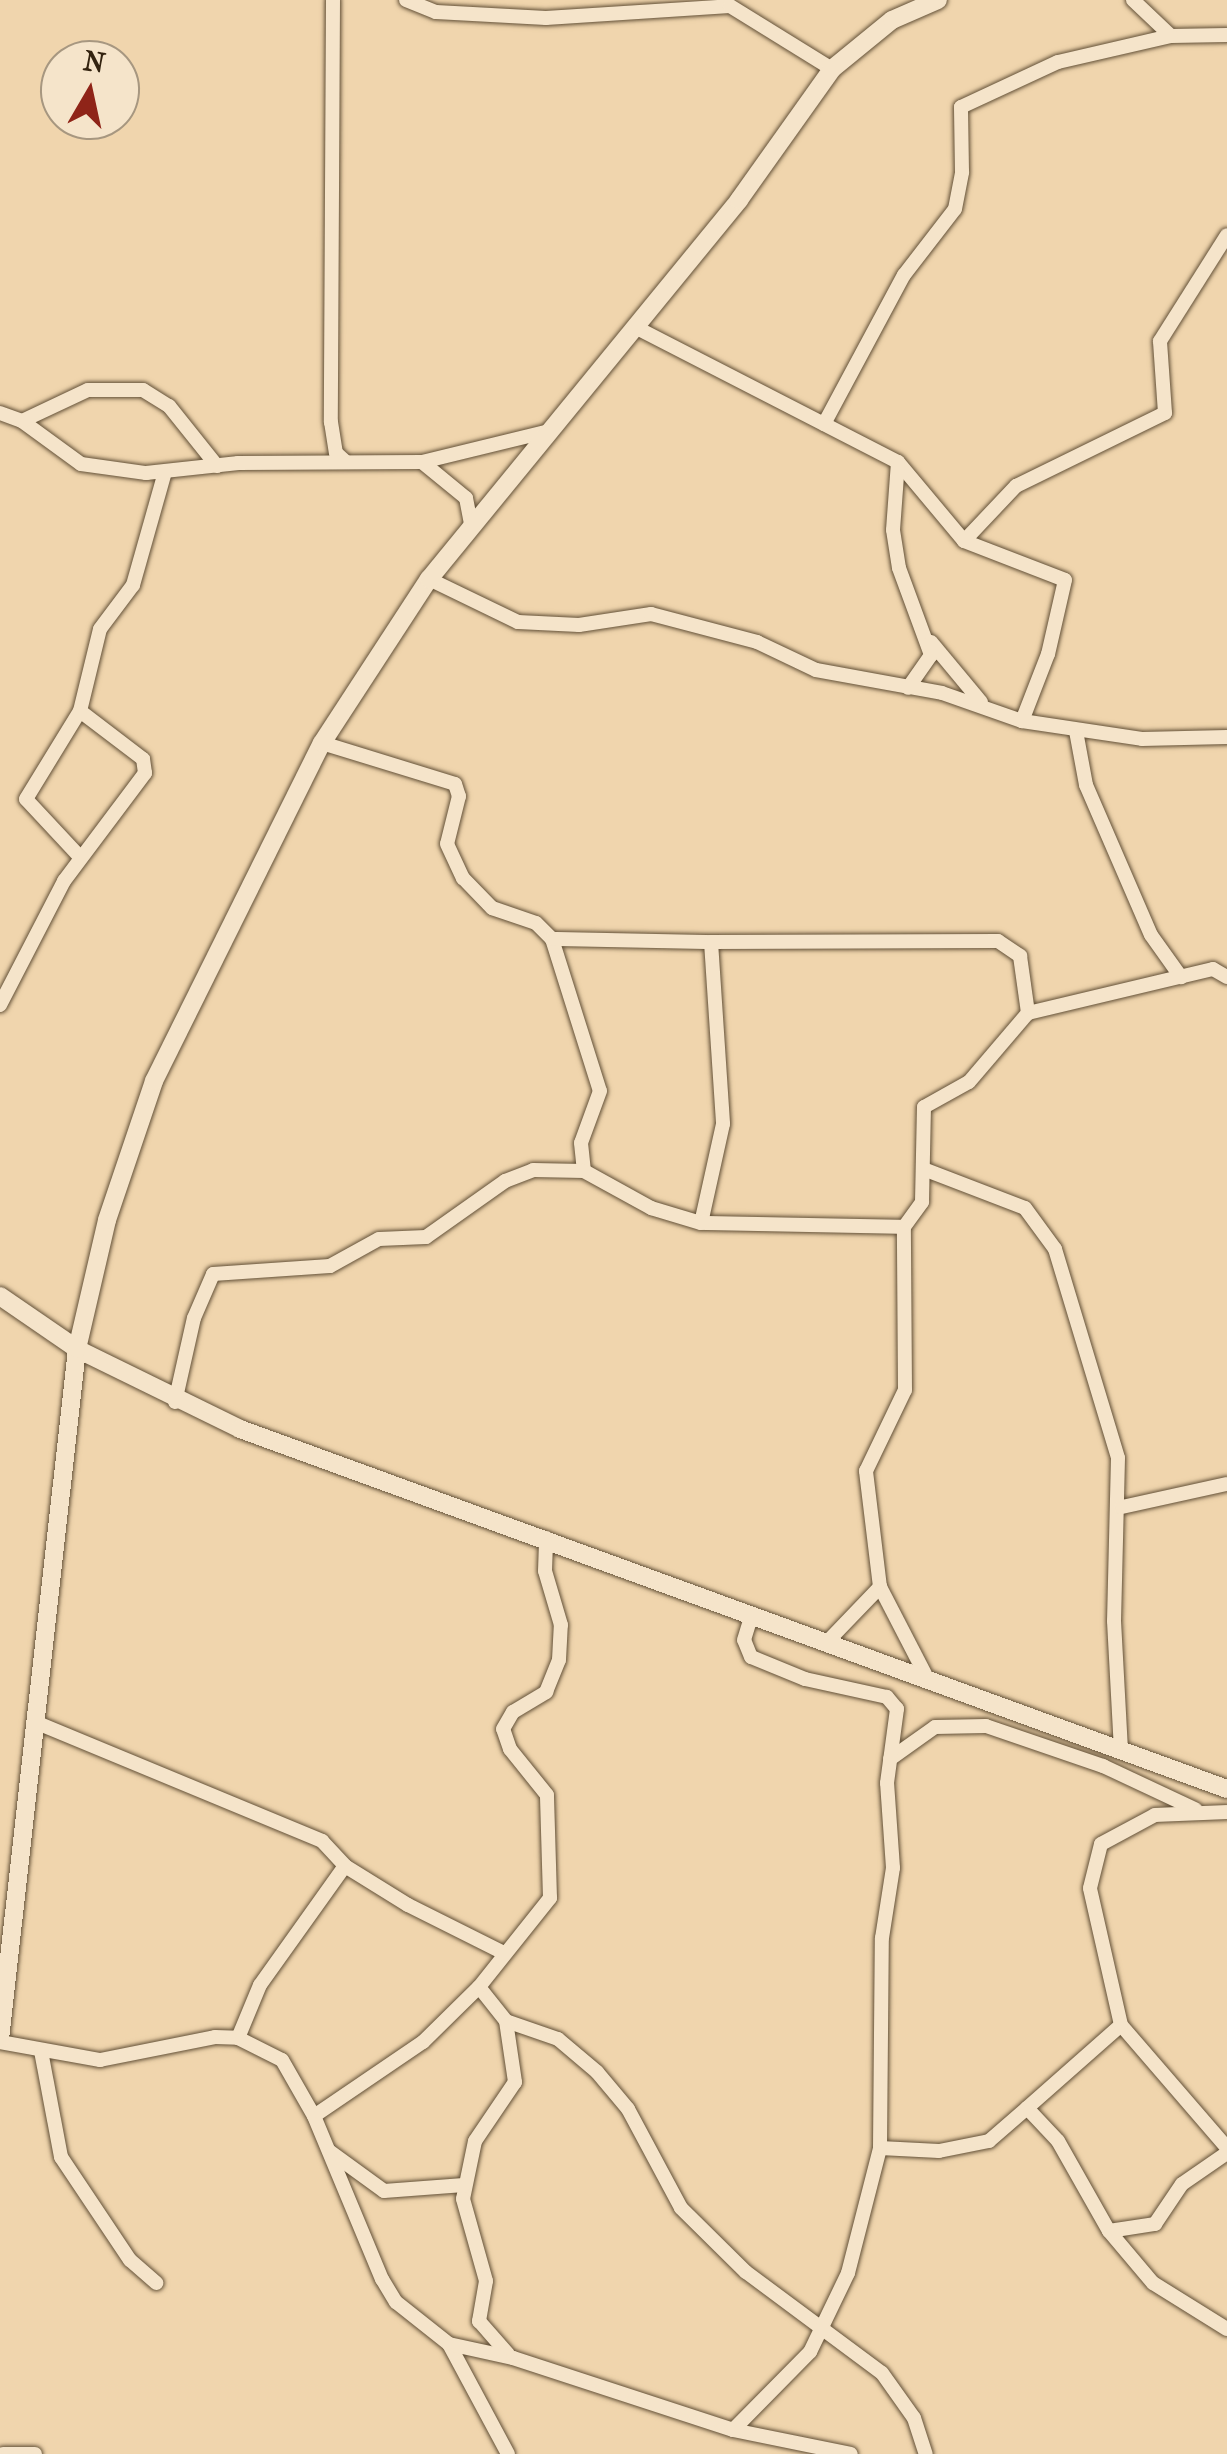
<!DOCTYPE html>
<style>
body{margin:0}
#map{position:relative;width:1227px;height:2454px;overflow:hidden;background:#f0d5ad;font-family:"IM FELL French Canon",serif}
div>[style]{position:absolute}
.roads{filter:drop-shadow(0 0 2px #625037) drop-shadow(0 0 2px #625037)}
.minor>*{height:14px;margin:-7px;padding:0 7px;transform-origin:7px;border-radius:7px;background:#f5e4ca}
.tertiary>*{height:18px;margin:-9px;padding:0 9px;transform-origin:9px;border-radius:9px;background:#f5e4ca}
span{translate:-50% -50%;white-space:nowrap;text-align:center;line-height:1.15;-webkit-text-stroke:9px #f5e4ca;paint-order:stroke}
.north{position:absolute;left:40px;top:40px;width:100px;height:100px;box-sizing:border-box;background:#f5e4ca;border:2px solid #a79780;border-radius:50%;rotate:9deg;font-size:28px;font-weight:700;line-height:40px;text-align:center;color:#332310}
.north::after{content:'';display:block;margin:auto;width:35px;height:45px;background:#8f2418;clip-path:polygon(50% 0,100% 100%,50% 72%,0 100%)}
</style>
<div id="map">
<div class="roads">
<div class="minor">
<i style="left:333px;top:0;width:422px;rotate:90.3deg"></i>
<i style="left:331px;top:422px;width:31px;rotate:81deg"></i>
<i style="left:336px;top:453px;width:13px;rotate:42deg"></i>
<i style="left:406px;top:0;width:32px;rotate:22deg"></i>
<i style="left:436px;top:12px;width:110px;rotate:3.1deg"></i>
<i style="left:546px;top:18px;width:184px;rotate:-3.7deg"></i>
<i style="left:730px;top:6px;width:120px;rotate:31.7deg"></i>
<i style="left:1133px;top:0;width:52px;rotate:43.5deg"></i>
<i style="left:1171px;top:36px;width:56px;rotate:-1deg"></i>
<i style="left:635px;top:327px;width:296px;rotate:27.2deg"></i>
<i style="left:898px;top:462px;width:103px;rotate:50.1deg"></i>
<i style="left:964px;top:541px;width:76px;rotate:-46.6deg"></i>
<i style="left:1016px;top:486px;width:166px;rotate:-26.1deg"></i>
<i style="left:1165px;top:413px;width:72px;rotate:-94deg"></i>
<i style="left:1160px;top:341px;width:125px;rotate:-57.7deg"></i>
<i style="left:0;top:413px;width:23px;rotate:20deg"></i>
<i style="left:22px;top:421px;width:73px;rotate:36.1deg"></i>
<i style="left:81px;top:464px;width:66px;rotate:7.9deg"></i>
<i style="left:146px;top:473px;width:93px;rotate:-6.2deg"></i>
<i style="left:238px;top:463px;width:184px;rotate:-0.3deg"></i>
<i style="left:422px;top:462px;width:131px;rotate:-13.7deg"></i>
<i style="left:22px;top:421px;width:73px;rotate:-25.2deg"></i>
<i style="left:88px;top:390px;width:55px"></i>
<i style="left:143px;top:390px;width:31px;rotate:32deg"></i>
<i style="left:169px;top:406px;width:77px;rotate:51.3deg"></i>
<i style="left:824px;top:424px;width:169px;rotate:-61.8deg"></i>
<i style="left:904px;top:275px;width:83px;rotate:-52.3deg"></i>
<i style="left:955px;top:209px;width:38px;rotate:-79deg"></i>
<i style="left:962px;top:172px;width:65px;rotate:-90.9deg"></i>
<i style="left:961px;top:107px;width:107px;rotate:-24.9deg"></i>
<i style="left:1058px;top:62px;width:116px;rotate:-13deg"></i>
<i style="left:422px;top:462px;width:57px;rotate:39.3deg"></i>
<i style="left:466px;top:498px;width:25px;rotate:79deg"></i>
<i style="left:898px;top:462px;width:68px;rotate:94.2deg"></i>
<i style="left:893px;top:530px;width:38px;rotate:81deg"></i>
<i style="left:899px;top:568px;width:93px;rotate:69.8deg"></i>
<i style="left:931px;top:655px;width:40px;rotate:124.9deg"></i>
<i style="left:964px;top:541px;width:108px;rotate:21.1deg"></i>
<i style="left:1065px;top:580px;width:76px;rotate:102.9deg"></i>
<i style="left:1048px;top:654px;width:72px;rotate:111.2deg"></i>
<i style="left:429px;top:579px;width:99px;rotate:25.8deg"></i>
<i style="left:518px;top:622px;width:61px;rotate:2.8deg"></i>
<i style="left:579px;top:625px;width:73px;rotate:-8.7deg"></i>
<i style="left:651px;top:614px;width:110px;rotate:14.8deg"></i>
<i style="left:757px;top:642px;width:65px;rotate:25.4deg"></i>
<i style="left:816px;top:670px;width:128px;rotate:10.3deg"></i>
<i style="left:942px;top:693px;width:85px;rotate:19.3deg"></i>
<i style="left:1022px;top:721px;width:121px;rotate:8.5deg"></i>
<i style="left:1142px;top:739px;width:85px;rotate:-1.3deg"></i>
<i style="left:931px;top:642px;width:78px;rotate:50.2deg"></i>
<i style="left:1076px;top:731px;width:55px;rotate:79.5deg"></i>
<i style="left:1086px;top:785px;width:163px;rotate:66.6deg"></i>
<i style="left:1151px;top:935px;width:52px;rotate:54.5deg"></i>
<i style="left:322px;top:743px;width:139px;rotate:17.1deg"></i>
<i style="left:455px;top:784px;width:13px;rotate:72deg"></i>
<i style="left:459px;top:796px;width:49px;rotate:104deg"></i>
<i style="left:447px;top:844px;width:38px;rotate:65deg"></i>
<i style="left:463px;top:878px;width:42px;rotate:46deg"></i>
<i style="left:492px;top:908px;width:46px;rotate:18.8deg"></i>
<i style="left:536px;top:923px;width:23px;rotate:45deg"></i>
<i style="left:552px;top:939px;width:159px;rotate:72.5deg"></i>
<i style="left:600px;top:1091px;width:55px;rotate:110.1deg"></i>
<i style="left:581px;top:1143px;width:28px;rotate:84deg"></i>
<i style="left:80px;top:857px;width:79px;rotate:-133deg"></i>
<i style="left:26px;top:799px;width:103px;rotate:-58.5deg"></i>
<i style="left:552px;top:939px;width:159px;rotate:1.1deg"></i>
<i style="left:711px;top:942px;width:182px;rotate:86.2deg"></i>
<i style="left:723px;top:1124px;width:101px;rotate:102.5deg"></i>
<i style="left:711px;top:942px;width:287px;rotate:-0.2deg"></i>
<i style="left:998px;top:941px;width:27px;rotate:34deg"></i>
<i style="left:1020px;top:956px;width:58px;rotate:82deg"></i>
<i style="left:0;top:1005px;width:140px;rotate:-62.7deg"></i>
<i style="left:64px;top:881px;width:135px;rotate:-53.1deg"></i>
<i style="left:145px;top:773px;width:14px;rotate:-98deg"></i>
<i style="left:143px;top:759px;width:79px;rotate:-142.7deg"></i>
<i style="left:80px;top:711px;width:84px;rotate:-76.3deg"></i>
<i style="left:100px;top:629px;width:55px;rotate:-53.1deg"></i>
<i style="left:133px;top:585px;width:117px;rotate:-74.2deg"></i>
<i style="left:926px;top:1170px;width:106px;rotate:21deg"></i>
<i style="left:1025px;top:1208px;width:51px;rotate:53.8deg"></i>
<i style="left:1055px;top:1249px;width:218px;rotate:73.2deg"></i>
<i style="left:1118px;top:1458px;width:163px;rotate:91.4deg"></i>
<i style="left:1114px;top:1621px;width:128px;rotate:86.9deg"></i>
<i style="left:175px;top:1402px;width:86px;rotate:-77.3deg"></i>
<i style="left:194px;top:1318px;width:48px;rotate:-66.6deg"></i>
<i style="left:213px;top:1274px;width:117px;rotate:-3.9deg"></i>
<i style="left:330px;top:1266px;width:56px;rotate:-28.9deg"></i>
<i style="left:379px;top:1239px;width:47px;rotate:-2.4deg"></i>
<i style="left:426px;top:1237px;width:97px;rotate:-35.3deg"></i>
<i style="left:505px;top:1181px;width:30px;rotate:-21deg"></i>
<i style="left:533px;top:1170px;width:51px;rotate:1.1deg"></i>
<i style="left:584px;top:1171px;width:77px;rotate:28.9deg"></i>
<i style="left:651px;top:1208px;width:52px;rotate:16.7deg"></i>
<i style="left:701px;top:1223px;width:203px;rotate:1.1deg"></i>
<i style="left:1122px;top:1507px;width:107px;rotate:-12.4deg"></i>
<i style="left:829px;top:1640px;width:74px;rotate:-46.1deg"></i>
<i style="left:925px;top:1674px;width:98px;rotate:-117.3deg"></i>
<i style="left:880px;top:1587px;width:117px;rotate:-96.9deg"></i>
<i style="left:866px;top:1471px;width:90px;rotate:-64.3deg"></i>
<i style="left:905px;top:1390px;width:163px;rotate:-90.4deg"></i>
<i style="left:904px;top:1227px;width:31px;rotate:-54deg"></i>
<i style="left:922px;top:1202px;width:95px;rotate:-88.8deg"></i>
<i style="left:924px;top:1107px;width:51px;rotate:-29.1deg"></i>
<i style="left:969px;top:1082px;width:91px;rotate:-49.5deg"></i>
<i style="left:1028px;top:1013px;width:190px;rotate:-13.4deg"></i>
<i style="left:1213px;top:969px;width:16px;rotate:30deg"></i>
<i style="left:35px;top:1722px;width:311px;rotate:22.5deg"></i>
<i style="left:322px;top:1841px;width:34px;rotate:47deg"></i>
<i style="left:345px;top:1866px;width:74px;rotate:31.8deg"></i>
<i style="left:408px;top:1905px;width:105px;rotate:26.6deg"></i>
<i style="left:890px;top:1759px;width:55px;rotate:-35.4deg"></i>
<i style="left:935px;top:1727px;width:51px;rotate:-1.1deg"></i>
<i style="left:986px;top:1726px;width:124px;rotate:18.9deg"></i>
<i style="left:1103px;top:1766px;width:102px;rotate:25.1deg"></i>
<i style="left:479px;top:1987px;width:43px;rotate:51.5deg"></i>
<i style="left:506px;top:2021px;width:55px;rotate:19.1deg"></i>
<i style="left:558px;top:2039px;width:51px;rotate:40.2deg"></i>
<i style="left:597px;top:2072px;width:48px;rotate:50deg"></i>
<i style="left:628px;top:2109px;width:112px;rotate:61.8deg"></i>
<i style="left:681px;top:2208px;width:91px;rotate:44.6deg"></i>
<i style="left:746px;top:2272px;width:169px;rotate:36.6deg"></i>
<i style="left:882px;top:2373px;width:55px;rotate:54.6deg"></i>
<i style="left:914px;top:2418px;width:38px;rotate:72deg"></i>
<i style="left:506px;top:2021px;width:62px;rotate:81.6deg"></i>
<i style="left:515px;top:2082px;width:71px;rotate:124.1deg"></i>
<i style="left:475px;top:2141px;width:59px;rotate:101.7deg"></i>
<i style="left:463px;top:2199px;width:85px;rotate:74.3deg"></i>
<i style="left:486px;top:2281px;width:41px;rotate:99.9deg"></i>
<i style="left:479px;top:2321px;width:44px;rotate:48.7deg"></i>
<i style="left:1121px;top:2025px;width:162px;rotate:49.2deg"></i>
<i style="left:238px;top:2038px;width:57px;rotate:-67.5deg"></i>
<i style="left:260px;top:1985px;width:146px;rotate:-54.5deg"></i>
<i style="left:0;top:2042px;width:102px;rotate:10.2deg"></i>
<i style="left:100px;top:2060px;width:117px;rotate:-11.3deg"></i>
<i style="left:215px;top:2037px;width:23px;rotate:2deg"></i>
<i style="left:238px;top:2038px;width:49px;rotate:26.6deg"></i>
<i style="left:282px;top:2060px;width:64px;rotate:60.3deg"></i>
<i style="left:314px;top:2116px;width:177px;rotate:67.4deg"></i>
<i style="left:382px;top:2279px;width:27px;rotate:59deg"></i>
<i style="left:396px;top:2302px;width:68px;rotate:38.4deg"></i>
<i style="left:41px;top:2051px;width:108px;rotate:79.3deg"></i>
<i style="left:61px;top:2157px;width:124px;rotate:56.2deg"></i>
<i style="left:130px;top:2260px;width:35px;rotate:41deg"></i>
<i style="left:1027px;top:2108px;width:125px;rotate:-41.4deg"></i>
<i style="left:1121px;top:2025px;width:140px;rotate:-102.8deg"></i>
<i style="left:1090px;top:1888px;width:45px;rotate:-76deg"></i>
<i style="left:1101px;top:1844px;width:61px;rotate:-28.2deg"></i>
<i style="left:1155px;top:1815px;width:72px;rotate:-2.4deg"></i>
<i style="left:314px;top:2116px;width:132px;rotate:-34.2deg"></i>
<i style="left:423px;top:2042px;width:78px;rotate:-44.5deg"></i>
<i style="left:479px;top:1987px;width:114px;rotate:-51.4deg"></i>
<i style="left:550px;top:1898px;width:103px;rotate:-91.7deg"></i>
<i style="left:547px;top:1795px;width:59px;rotate:-128.8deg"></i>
<i style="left:510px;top:1749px;width:21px;rotate:-109deg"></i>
<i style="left:503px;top:1729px;width:20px;rotate:-60deg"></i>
<i style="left:513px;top:1712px;width:39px;rotate:-31deg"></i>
<i style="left:546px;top:1692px;width:35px;rotate:-68deg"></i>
<i style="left:559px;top:1660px;width:35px;rotate:-87deg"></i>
<i style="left:561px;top:1625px;width:56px;rotate:-106.5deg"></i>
<i style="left:545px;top:1571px;width:33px;rotate:-88deg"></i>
<i style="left:880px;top:2148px;width:59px;rotate:2.9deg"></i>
<i style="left:939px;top:2151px;width:51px;rotate:-11.3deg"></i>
<i style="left:989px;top:2141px;width:50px;rotate:-41deg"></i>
<i style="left:1027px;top:2108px;width:45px;rotate:46.8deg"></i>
<i style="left:1058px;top:2141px;width:103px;rotate:60.5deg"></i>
<i style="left:1109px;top:2231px;width:68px;rotate:49.8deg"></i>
<i style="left:1153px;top:2283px;width:87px;rotate:31.9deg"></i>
<i style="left:329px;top:2151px;width:68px;rotate:36deg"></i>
<i style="left:384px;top:2191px;width:80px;rotate:-4.3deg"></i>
<i style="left:1109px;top:2231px;width:47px;rotate:-8.7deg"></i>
<i style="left:1155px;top:2224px;width:48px;rotate:-56deg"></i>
<i style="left:1182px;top:2184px;width:55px;rotate:-34.6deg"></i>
<i style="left:733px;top:2430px;width:120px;rotate:11.5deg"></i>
<i style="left:3px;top:2454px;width:32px"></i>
<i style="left:508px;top:2454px;width:125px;rotate:-118.2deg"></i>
<i style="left:449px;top:2344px;width:66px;rotate:12.3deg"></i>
<i style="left:513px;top:2358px;width:231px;rotate:18.1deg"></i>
<i style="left:733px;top:2430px;width:110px;rotate:-45.4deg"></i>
<i style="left:810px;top:2352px;width:88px;rotate:-64.3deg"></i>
<i style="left:848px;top:2273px;width:129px;rotate:-75.6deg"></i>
<i style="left:880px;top:2148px;width:210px;rotate:-89.5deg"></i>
<i style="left:882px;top:1938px;width:71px;rotate:-81.1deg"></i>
<i style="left:893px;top:1868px;width:85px;rotate:-94deg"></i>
<i style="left:887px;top:1783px;width:75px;rotate:-82.3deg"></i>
<i style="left:897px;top:1709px;width:16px;rotate:-130deg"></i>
<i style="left:887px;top:1697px;width:84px;rotate:-167.6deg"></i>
<i style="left:805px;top:1679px;width:58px;rotate:-157.8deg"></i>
<i style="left:751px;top:1657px;width:18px;rotate:-112deg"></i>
<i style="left:744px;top:1640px;width:27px;rotate:-73deg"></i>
</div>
<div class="tertiary">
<i style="left:0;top:1296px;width:93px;rotate:34.5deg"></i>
<i style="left:77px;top:1349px;width:182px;rotate:26.1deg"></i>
<i style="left:240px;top:1429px;width:1051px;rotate:20.04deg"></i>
<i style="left:0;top:2039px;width:694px;rotate:-83.63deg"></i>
<i style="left:77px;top:1349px;width:132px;rotate:-76.9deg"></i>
<i style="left:107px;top:1220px;width:147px;rotate:-71.3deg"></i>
<i style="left:154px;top:1081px;width:377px;rotate:-63.6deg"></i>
<i style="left:322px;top:743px;width:196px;rotate:-56.9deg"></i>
<i style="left:429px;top:579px;width:490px;rotate:-50.7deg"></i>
<i style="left:739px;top:200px;width:161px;rotate:-54.6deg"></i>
<i style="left:832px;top:69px;width:77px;rotate:-39.2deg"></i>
<i style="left:892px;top:20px;width:50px;rotate:-23.5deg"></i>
</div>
</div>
<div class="north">N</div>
</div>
